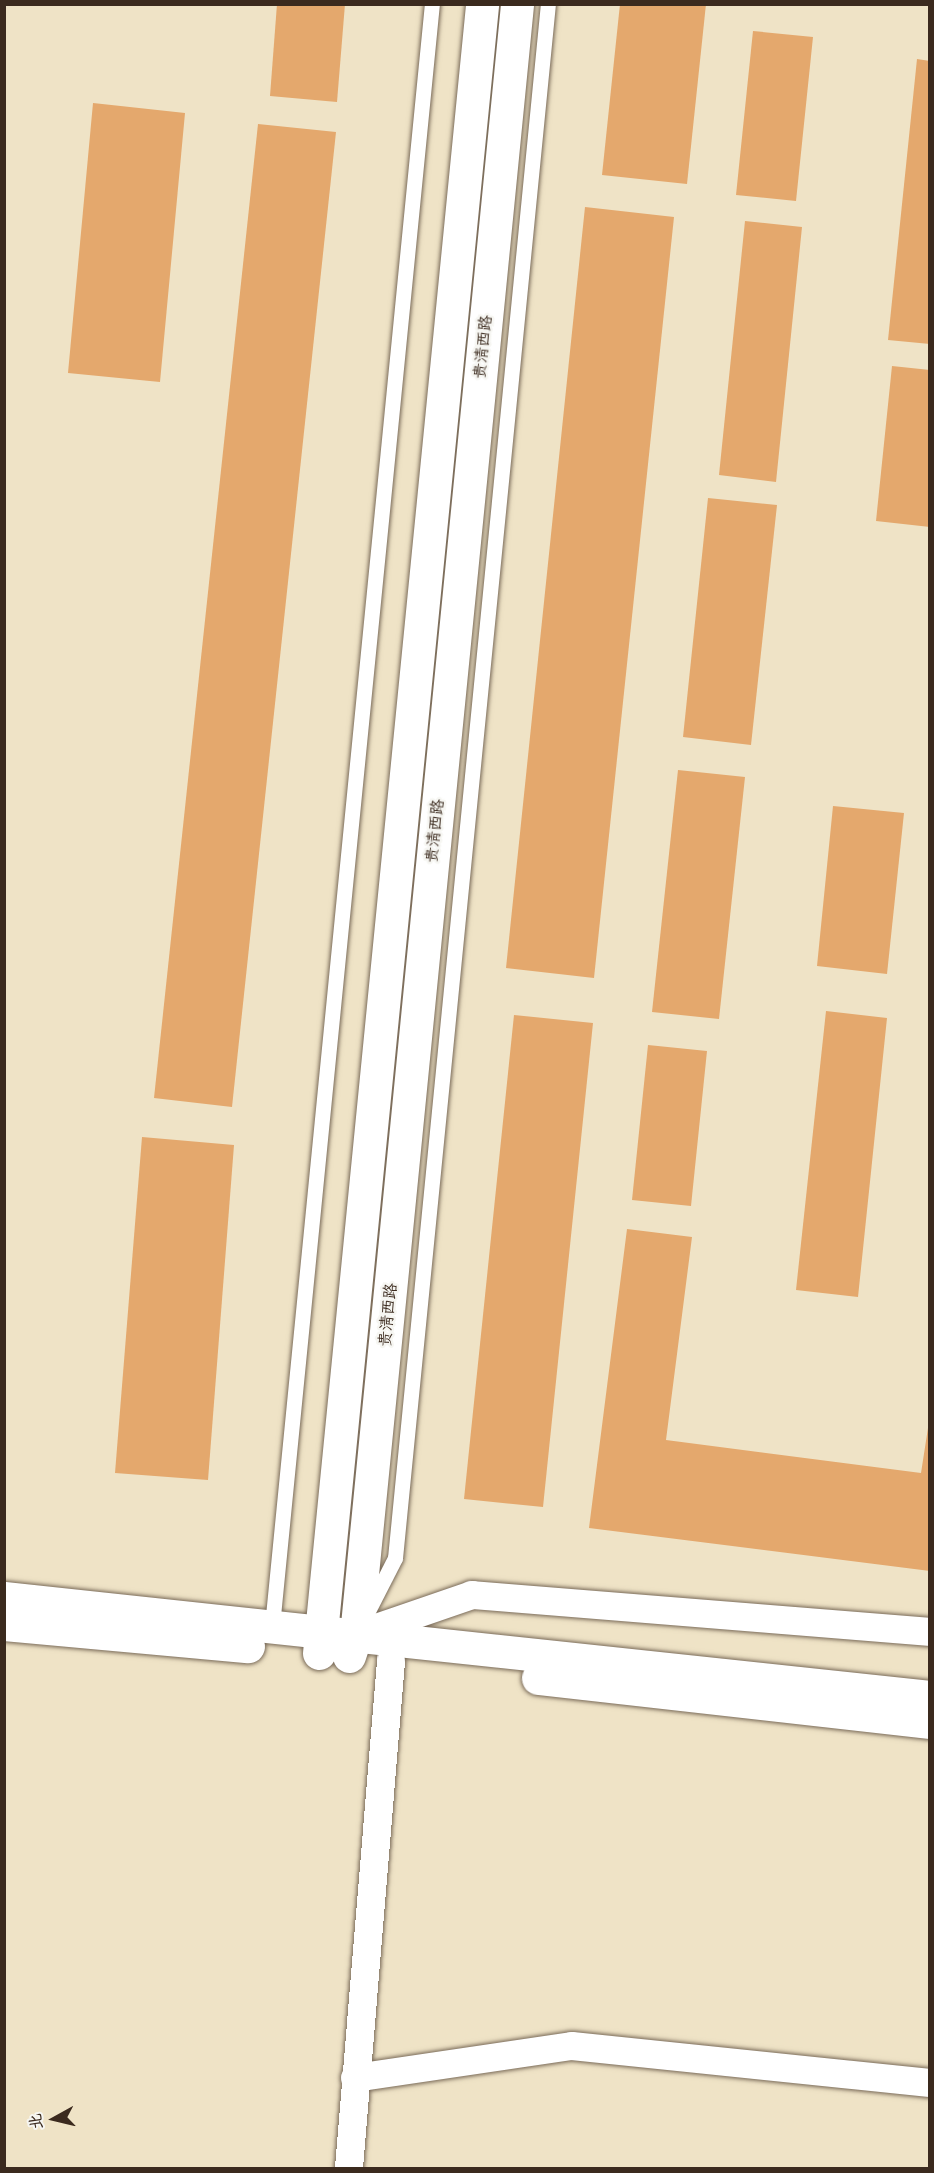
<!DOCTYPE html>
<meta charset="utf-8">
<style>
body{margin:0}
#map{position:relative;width:934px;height:2173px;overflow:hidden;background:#efe3c6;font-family:Pangolin,"LXGW WenKai TC",sans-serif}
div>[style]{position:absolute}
.building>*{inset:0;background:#e4a86d}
.roads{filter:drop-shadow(0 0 2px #7a6b59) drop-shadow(0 0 2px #7a6b59)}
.lane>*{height:15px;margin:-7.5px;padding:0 7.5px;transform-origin:7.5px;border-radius:7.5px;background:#fff}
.street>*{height:28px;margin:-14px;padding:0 14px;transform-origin:14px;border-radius:14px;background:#fff}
.secondary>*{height:33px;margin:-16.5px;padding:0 16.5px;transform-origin:16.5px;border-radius:16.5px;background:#fff}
span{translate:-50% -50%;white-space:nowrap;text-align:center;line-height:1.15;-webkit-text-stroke:5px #f6f6f2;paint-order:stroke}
.street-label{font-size:16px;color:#3b2a1e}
.frame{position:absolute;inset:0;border:6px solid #3b2a1e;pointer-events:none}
.north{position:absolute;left:24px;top:2089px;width:60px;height:60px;-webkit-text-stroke:4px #f6f6f2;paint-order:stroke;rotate:262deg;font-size:16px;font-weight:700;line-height:24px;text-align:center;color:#3b2a1e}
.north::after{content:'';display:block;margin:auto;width:21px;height:27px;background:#3b2a1e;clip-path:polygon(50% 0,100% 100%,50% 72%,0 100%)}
</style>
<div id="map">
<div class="building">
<i style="clip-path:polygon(277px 4px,345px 4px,337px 102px,270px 96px)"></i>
<i style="clip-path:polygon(620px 4px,706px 4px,687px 184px,602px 175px)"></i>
<i style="clip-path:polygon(753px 31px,813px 37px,796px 201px,736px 195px)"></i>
<i style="clip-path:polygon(917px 59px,930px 61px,930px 344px,888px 340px)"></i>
<i style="clip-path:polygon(93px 103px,185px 113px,160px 382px,68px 373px)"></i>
<i style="clip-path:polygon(258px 124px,336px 132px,232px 1107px,154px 1098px)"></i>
<i style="clip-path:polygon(585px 207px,674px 217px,594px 978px,506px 968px)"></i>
<i style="clip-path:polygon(745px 221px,802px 227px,776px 482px,719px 475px)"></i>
<i style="clip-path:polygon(892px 366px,930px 370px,930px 527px,876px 521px)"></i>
<i style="clip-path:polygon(708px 498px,777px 505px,751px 745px,683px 737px)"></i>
<i style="clip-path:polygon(678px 770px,745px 777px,719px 1019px,652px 1012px)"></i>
<i style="clip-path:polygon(833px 806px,904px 813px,887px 974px,817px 966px)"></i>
<i style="clip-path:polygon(826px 1011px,887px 1018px,858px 1297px,796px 1290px)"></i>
<i style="clip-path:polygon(514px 1015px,593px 1023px,543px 1507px,464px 1499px)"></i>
<i style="clip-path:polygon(648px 1045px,707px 1051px,691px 1206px,632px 1200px)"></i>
<i style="clip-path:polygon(142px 1137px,234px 1145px,208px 1480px,115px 1473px)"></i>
<i style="clip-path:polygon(627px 1229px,692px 1237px,666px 1440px,921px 1473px,930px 1415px,930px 1571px,589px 1528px)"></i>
</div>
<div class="roads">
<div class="lane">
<i style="left:368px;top:1611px;width:59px;rotate:-63deg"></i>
<i style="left:395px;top:1558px;width:1562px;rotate:-84.38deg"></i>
<i style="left:272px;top:1626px;width:1630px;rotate:-84.37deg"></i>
</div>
<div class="street">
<i style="left:356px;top:1635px;width:123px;rotate:-19deg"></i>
<i style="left:472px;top:1595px;width:459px;rotate:4.6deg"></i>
<i style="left:355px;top:2078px;width:219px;rotate:-8.4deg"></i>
<i style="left:572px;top:2046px;width:360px;rotate:5.9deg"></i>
<i style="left:349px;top:2168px;width:509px;rotate:-85.26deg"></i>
</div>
<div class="secondary">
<i style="left:4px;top:1598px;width:931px;rotate:6.1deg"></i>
<i style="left:4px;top:1624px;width:245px;rotate:5.2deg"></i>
<i style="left:319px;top:1653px;width:1657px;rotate:-84.35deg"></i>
<i style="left:349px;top:1656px;width:22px;rotate:-72deg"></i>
<i style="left:356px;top:1635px;width:1639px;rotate:-84.36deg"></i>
<i style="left:538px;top:1678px;width:394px;rotate:6.4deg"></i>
</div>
</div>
<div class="street-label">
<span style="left:483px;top:347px;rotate:-84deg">贵清西路</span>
<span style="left:435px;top:831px;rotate:-84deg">贵清西路</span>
<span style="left:388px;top:1315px;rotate:-84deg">贵清西路</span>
</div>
<div class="frame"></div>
<div class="north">北</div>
</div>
